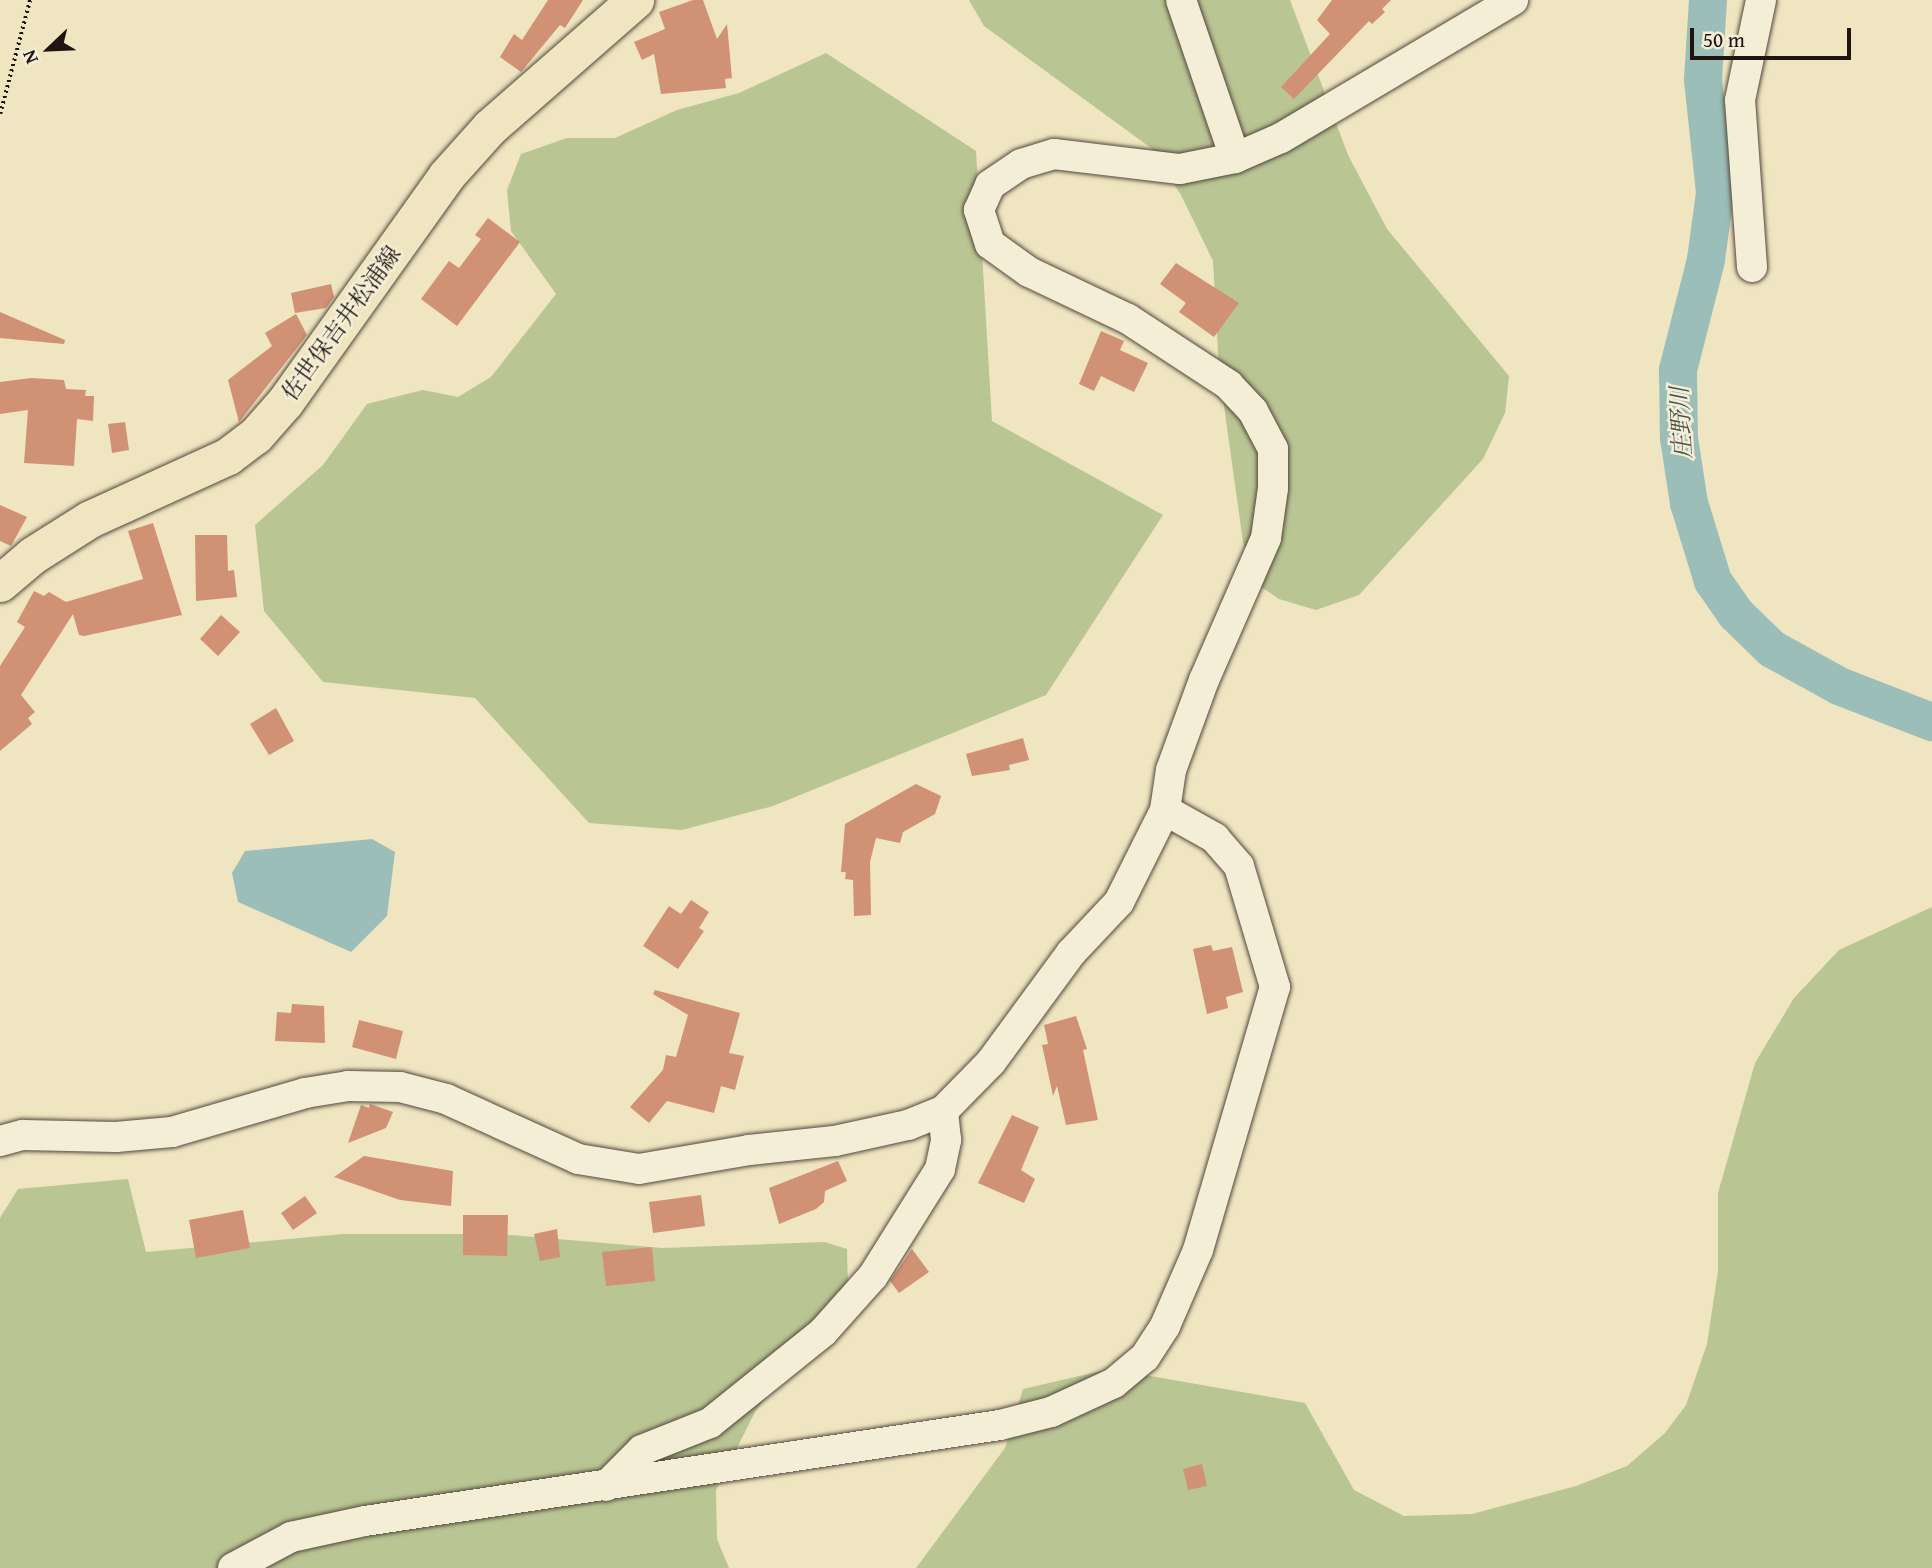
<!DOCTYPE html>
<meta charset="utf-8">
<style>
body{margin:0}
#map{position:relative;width:1932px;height:1568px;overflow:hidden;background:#efe5c1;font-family:"Gentium Book Plus","Noto Serif JP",serif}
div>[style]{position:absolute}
.green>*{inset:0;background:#b9c593}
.water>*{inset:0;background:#9bbeb9}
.river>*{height:38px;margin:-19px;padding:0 19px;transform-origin:19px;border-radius:19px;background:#9bbeb9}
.building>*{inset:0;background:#d09174}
.path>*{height:3.5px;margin-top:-1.75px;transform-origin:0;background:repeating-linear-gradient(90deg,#1f1410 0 2px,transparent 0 5.5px)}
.roads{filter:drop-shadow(0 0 2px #53483c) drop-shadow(0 0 2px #53483c)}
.minor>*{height:30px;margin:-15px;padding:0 15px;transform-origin:15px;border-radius:15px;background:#f5eed7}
.major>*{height:37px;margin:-18.5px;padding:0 18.5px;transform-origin:18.5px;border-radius:18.5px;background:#efe5c1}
span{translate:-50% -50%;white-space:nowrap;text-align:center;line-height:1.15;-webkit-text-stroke:5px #f5eed7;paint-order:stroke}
.street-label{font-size:23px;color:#1f1410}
.water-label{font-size:24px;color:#4a504b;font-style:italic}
.north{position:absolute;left:14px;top:14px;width:70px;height:70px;-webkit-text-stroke:5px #f5eed7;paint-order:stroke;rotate:247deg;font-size:19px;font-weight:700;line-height:28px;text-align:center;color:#1f1410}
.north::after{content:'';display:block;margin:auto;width:24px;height:32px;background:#1f1410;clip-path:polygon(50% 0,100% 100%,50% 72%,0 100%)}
.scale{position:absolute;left:1690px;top:28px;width:161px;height:32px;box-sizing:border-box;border:4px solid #1f1410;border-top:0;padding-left:9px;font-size:21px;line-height:24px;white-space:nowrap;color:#1f1410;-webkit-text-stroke:5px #f5eed7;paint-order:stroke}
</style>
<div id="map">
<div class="green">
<i style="clip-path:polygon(969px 0,1290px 0,1348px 155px,1387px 229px,1509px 376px,1505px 413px,1483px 459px,1359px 595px,1316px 610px,1279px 599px,1257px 584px,1243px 542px,1219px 370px,1213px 261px,1181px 195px,1151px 148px,984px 26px)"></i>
<i style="clip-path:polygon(826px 53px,976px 151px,992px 421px,1163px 515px,1046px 695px,773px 806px,682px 830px,589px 823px,475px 698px,323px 682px,264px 611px,255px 525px,323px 465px,367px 404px,423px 390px,458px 397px,491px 377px,556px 294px,511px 231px,507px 190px,521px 154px,567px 138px,615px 138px,677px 110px,739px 93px)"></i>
<i style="clip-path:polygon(1932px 907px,1932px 1568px,916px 1568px,1005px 1448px,1023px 1389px,1110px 1369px,1305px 1403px,1354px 1490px,1404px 1516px,1472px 1514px,1576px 1486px,1627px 1466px,1665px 1433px,1686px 1405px,1707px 1344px,1718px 1271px,1718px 1193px,1755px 1063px,1794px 998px,1839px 950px)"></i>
<i style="clip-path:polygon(128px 1179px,146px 1252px,343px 1234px,500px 1234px,662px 1248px,825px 1242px,847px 1249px,848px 1288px,755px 1412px,716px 1490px,717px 1539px,729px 1568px,0 1568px,0 1218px,18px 1189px)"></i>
</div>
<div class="water">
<i style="clip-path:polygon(372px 839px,395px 852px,387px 916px,351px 952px,238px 902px,232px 873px,245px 851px)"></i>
</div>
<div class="river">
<i style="left:1708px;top:0;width:80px;rotate:93.6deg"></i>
<i style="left:1703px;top:80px;width:114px;rotate:83.9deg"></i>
<i style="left:1715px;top:193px;width:68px;rotate:97.7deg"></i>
<i style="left:1706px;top:260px;width:114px;rotate:104.3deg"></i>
<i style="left:1678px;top:370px;width:68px;rotate:89.2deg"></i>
<i style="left:1679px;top:438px;width:66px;rotate:81.3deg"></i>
<i style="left:1689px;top:503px;width:82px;rotate:72.9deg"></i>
<i style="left:1713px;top:581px;width:40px;rotate:55.1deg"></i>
<i style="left:1736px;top:614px;width:50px;rotate:44.2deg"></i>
<i style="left:1772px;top:649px;width:77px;rotate:28.9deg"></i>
<i style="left:1839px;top:686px;width:100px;rotate:21.2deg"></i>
</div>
<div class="building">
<i style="clip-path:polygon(548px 0,583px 0,565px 28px,560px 25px,521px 72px,500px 57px,514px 34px,522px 40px)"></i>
<i style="clip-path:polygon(693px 0,703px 0,717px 39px,727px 24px,732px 78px,725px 79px,726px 88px,661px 94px,654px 54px,642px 60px,634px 42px,665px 29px,659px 12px)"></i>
<i style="clip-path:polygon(1332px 0,1391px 0,1382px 9px,1385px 12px,1372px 24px,1369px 21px,1294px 99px,1281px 87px,1330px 34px,1317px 20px)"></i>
<i style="clip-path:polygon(488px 218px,520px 242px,457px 326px,421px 299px,449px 261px,459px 268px,481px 239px,475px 235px)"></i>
<i style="clip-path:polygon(1176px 263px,1239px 303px,1214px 337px,1179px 312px,1186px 303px,1160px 284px)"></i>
<i style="clip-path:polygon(331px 284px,334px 297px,326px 308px,295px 313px,291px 293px)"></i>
<i style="clip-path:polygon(0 312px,65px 340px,64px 344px,0 338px)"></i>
<i style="clip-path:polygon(296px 314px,307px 335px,239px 422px,228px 380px,272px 346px,265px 333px)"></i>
<i style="clip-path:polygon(1101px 331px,1124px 341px,1120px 350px,1148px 363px,1134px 392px,1101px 376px,1094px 391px,1079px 384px)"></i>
<i style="clip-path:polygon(31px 378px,64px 380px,66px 389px,86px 390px,85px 396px,94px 396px,93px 421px,77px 419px,74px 466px,24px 463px,28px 410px,0 414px,0 382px)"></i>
<i style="clip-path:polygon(125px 422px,129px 450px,112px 453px,108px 424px)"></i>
<i style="clip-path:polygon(0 505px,27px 517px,11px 546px,0 541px)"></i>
<i style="clip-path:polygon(153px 523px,182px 615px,84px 636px,79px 635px,73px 614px,21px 695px,35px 712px,28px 718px,32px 724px,0 751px,0 666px,25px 627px,17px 622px,34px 591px,44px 596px,49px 592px,66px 602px,143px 579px,128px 531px)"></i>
<i style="clip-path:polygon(195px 535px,227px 535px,228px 571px,234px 570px,237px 597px,196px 601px)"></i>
<i style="clip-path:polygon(221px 615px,240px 632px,218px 656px,200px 639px)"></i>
<i style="clip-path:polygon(276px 708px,294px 741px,269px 755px,250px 724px)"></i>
<i style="clip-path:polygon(1023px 738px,1029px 760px,1009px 765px,1010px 770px,972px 776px,966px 754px)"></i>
<i style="clip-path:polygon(916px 784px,941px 796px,935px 814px,903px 832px,900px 843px,876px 838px,870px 862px,871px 915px,854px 916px,853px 880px,845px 879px,846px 872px,841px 872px,845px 824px)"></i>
<i style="clip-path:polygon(691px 900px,709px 912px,699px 928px,704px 931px,678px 969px,643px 946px,669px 906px,681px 914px)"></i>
<i style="clip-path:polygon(1211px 945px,1213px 951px,1232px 947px,1243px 992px,1226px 997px,1228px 1008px,1207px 1014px,1193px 949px)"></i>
<i style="clip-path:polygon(655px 990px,740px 1013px,729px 1053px,744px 1056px,735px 1090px,721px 1086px,714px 1113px,667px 1101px,649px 1123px,630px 1107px,663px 1070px,666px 1055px,676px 1057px,688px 1015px,653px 994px)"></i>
<i style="clip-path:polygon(292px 1004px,324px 1006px,325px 1043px,275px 1041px,277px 1012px,291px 1013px)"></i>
<i style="clip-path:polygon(1076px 1016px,1087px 1049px,1083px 1050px,1098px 1120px,1066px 1125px,1057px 1086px,1053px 1096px,1042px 1045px,1048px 1044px,1044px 1025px)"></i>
<i style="clip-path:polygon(359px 1020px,403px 1031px,396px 1059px,352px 1047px)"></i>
<i style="clip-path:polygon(370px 1104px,393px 1112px,386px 1128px,348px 1143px,361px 1105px,369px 1108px)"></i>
<i style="clip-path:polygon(1012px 1115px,1039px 1127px,1021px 1170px,1035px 1179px,1024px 1203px,978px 1183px)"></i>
<i style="clip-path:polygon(364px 1156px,453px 1171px,451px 1206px,400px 1200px,334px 1177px)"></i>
<i style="clip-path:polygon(838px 1161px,847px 1181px,825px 1191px,824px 1202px,816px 1209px,779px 1224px,769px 1188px)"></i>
<i style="clip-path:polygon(701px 1195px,705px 1226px,653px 1233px,649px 1202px)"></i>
<i style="clip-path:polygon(305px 1196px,317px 1213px,293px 1230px,281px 1213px)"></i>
<i style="clip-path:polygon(243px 1210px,250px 1248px,196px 1258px,189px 1220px)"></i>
<i style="clip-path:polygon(463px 1215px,508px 1215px,507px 1256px,463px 1255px)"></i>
<i style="clip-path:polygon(557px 1229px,560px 1257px,540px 1261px,534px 1234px)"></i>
<i style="clip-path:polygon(652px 1247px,655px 1281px,606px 1286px,602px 1252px)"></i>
<i style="clip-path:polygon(912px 1249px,929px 1272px,899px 1293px,890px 1281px)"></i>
<i style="clip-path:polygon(1202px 1464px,1207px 1486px,1188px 1490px,1183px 1469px)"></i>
</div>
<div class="path">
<i style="left:0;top:114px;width:118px;rotate:-75.3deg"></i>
</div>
<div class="roads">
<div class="minor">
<i style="left:1181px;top:0;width:167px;rotate:71.1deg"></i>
<i style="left:1752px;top:267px;width:167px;rotate:-94.1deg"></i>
<i style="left:1740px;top:100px;width:102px;rotate:-78.1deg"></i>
<i style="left:0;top:1141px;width:24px;rotate:-15deg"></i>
<i style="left:23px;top:1135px;width:93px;rotate:1.2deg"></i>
<i style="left:116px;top:1137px;width:56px;rotate:-5.1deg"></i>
<i style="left:172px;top:1132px;width:139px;rotate:-16.3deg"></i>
<i style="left:305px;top:1093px;width:44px;rotate:-9.2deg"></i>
<i style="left:348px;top:1086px;width:52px;rotate:1.1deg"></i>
<i style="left:400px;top:1087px;width:48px;rotate:14.6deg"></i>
<i style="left:446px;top:1099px;width:145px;rotate:24.4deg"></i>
<i style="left:578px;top:1159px;width:62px;rotate:9.3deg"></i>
<i style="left:639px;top:1169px;width:112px;rotate:-9.8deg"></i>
<i style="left:749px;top:1150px;width:86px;rotate:-6deg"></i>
<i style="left:835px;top:1141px;width:75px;rotate:-12.4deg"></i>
<i style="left:908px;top:1125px;width:38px;rotate:-22deg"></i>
<i style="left:943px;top:1111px;width:69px;rotate:-45.6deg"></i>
<i style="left:991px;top:1062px;width:135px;rotate:-53.7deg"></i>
<i style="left:1071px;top:953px;width:70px;rotate:-46.7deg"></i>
<i style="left:1119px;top:902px;width:103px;rotate:-63.4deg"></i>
<i style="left:1165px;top:810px;width:40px;rotate:-81.5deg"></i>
<i style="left:1171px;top:770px;width:96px;rotate:-69.9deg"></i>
<i style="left:1204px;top:680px;width:155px;rotate:-66.4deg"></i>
<i style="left:1266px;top:538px;width:50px;rotate:-82deg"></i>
<i style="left:1273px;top:488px;width:39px;rotate:-90deg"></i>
<i style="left:1273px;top:449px;width:43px;rotate:-117.8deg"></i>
<i style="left:1253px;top:411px;width:35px;rotate:-133deg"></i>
<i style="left:1229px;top:385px;width:121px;rotate:-146.8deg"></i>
<i style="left:1128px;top:319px;width:110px;rotate:-154.6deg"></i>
<i style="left:1029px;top:272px;width:48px;rotate:-144.3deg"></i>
<i style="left:990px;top:244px;width:36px;rotate:-108deg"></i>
<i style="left:979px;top:210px;width:27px;rotate:-66deg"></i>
<i style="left:990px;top:185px;width:37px;rotate:-34deg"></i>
<i style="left:1021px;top:164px;width:34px;rotate:-17deg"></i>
<i style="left:1054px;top:154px;width:127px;rotate:6.8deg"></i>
<i style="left:1180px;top:169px;width:56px;rotate:-11.3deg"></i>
<i style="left:1235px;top:158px;width:50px;rotate:-23.5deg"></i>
<i style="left:1281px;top:138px;width:270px;rotate:-30.7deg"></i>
<i style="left:606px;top:1486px;width:51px;rotate:-45deg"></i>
<i style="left:642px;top:1450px;width:73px;rotate:-21.7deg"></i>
<i style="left:710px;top:1423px;width:145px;rotate:-38.8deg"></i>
<i style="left:823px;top:1332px;width:75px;rotate:-48.2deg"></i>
<i style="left:873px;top:1276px;width:126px;rotate:-57.9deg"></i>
<i style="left:940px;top:1169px;width:30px;rotate:-78deg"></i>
<i style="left:946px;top:1140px;width:29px;rotate:-96deg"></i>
<i style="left:233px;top:1568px;width:66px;rotate:-28.1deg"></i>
<i style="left:291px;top:1537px;width:76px;rotate:-12.2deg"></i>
<i style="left:365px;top:1521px;width:642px;rotate:-8.6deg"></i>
<i style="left:1000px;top:1425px;width:53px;rotate:-14.3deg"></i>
<i style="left:1051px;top:1412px;width:69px;rotate:-24.7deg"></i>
<i style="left:1114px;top:1383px;width:40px;rotate:-40deg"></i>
<i style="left:1145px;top:1357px;width:37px;rotate:-57deg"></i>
<i style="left:1165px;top:1326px;width:83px;rotate:-66.5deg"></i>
<i style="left:1198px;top:1250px;width:274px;rotate:-73.7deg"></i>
<i style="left:1275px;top:987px;width:126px;rotate:-106.6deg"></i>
<i style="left:1239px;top:866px;width:37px;rotate:-131deg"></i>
<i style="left:1215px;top:838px;width:57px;rotate:-150.8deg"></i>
</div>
<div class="major">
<i style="left:0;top:583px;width:43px;rotate:-40.3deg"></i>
<i style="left:33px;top:555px;width:67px;rotate:-32.3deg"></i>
<i style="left:90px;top:519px;width:152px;rotate:-24.5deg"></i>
<i style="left:228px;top:456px;width:34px;rotate:-37deg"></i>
<i style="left:255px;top:436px;width:45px;rotate:-48.6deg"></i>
<i style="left:285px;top:402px;width:277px;rotate:-54.5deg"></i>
<i style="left:446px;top:176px;width:66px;rotate:-48.1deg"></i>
<i style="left:490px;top:127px;width:193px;rotate:-41.2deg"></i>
</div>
</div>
<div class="street-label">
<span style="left:341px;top:323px;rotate:-54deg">佐世保吉井松浦線</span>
</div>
<div class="water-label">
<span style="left:1681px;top:423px;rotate:-93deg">庄野川</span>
</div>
<div class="north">N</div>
<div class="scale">50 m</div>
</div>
